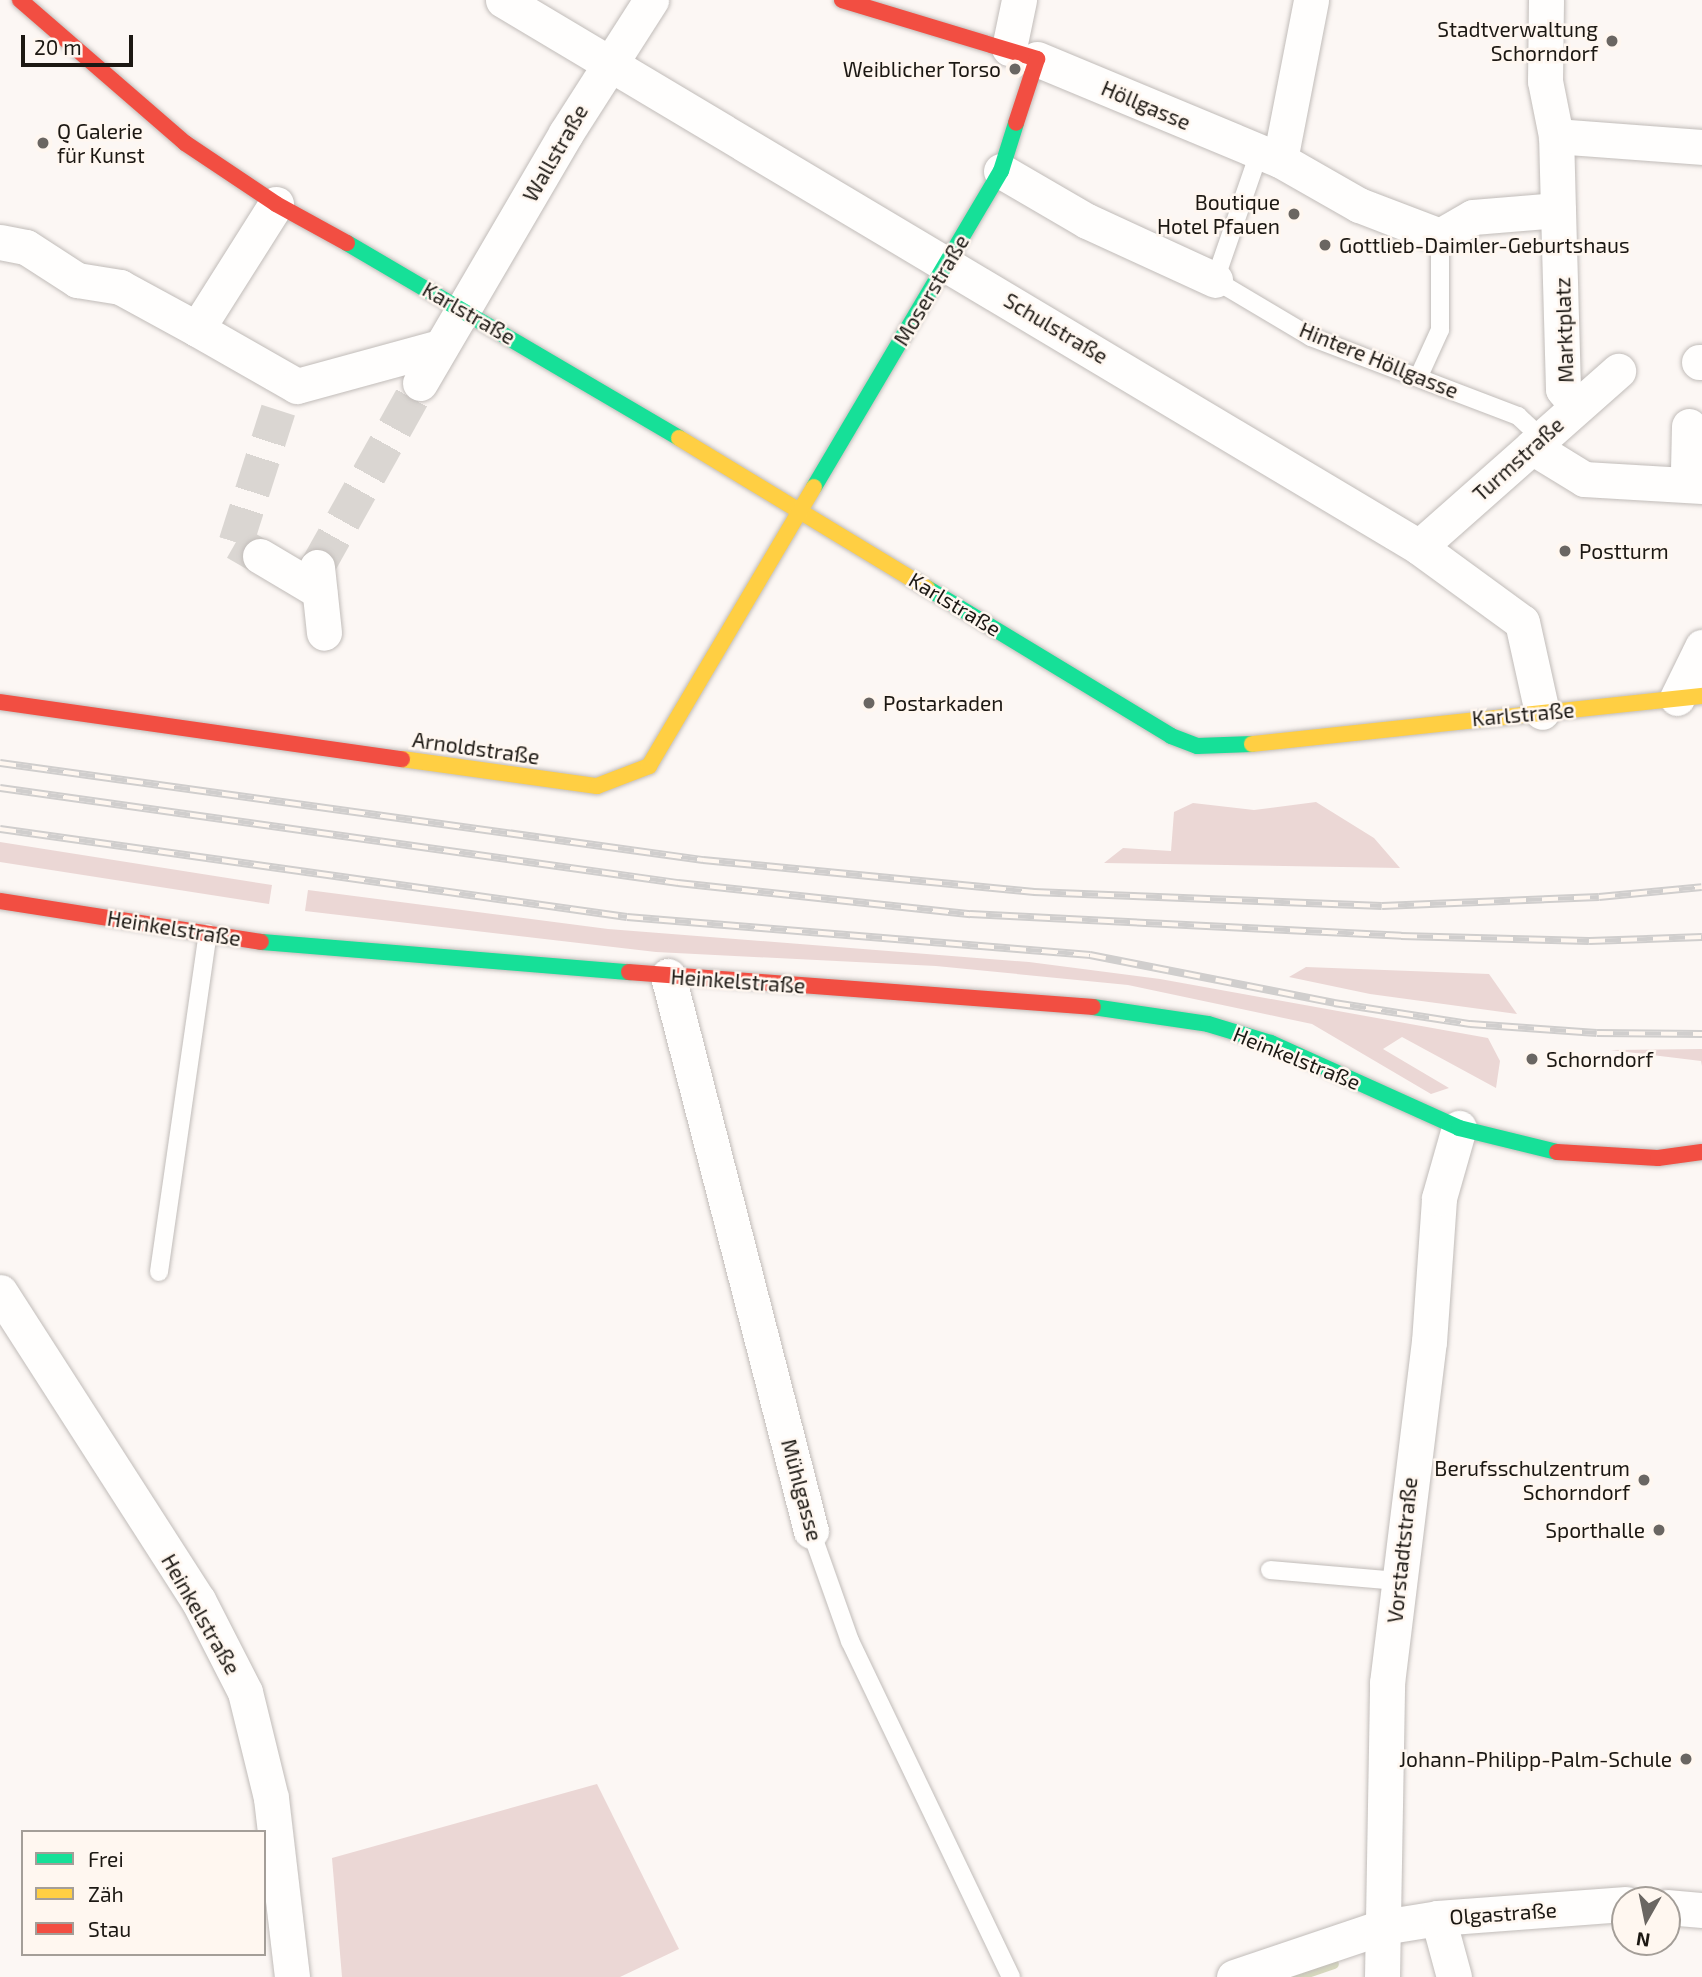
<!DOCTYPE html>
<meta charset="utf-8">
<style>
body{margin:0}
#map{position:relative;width:1702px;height:1977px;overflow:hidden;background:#fcf7f4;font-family:"Exo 2",sans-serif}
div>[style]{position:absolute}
.green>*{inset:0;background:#ebd7d5}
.stream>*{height:10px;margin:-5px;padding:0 5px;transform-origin:5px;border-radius:5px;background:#d6d8bd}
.street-tunnel>*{height:35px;margin-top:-17.5px;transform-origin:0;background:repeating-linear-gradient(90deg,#dad6d2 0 35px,transparent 0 53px)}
.roads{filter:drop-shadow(0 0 2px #c1bcb9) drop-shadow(0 0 2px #c1bcb9)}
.lane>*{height:18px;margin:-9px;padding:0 9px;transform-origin:9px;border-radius:9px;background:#fffefd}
.street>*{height:35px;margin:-17.5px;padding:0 17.5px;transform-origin:17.5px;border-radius:17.5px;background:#fffefd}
.fast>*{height:16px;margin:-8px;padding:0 8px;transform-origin:8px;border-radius:8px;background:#16e098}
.slow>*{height:16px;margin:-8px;padding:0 8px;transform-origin:8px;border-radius:8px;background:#ffcf43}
.jam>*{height:16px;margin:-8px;padding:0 8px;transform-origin:8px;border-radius:8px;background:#f24e42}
.rail>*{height:8px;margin-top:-4px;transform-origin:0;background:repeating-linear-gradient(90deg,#fff7f0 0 16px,#d0cecd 0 32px);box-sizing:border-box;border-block:2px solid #d0cecd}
.dots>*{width:19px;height:19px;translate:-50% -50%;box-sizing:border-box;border:4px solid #fff7f0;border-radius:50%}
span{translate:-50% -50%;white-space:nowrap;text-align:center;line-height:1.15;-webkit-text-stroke:5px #fff7f0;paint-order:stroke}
.poi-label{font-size:21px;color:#1c1813}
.right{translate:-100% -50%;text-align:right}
.left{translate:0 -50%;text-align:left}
.street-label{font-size:21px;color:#1c1813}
.legend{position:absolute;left:21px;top:1830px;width:245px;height:126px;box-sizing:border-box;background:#fff7f0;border:2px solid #a49e98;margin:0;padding:9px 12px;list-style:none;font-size:21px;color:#1c1813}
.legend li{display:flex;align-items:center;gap:14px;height:35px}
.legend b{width:35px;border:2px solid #a49e98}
.north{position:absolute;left:1611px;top:1886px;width:70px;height:70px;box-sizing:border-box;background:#fff7f0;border:2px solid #a49e98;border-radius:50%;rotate:189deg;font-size:19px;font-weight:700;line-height:28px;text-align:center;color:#1c1813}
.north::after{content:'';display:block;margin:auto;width:24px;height:32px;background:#6a6662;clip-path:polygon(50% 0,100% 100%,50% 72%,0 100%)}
.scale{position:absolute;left:21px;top:35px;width:112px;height:32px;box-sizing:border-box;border:4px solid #1c1813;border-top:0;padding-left:9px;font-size:21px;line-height:24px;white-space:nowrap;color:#1c1813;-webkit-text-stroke:5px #fff7f0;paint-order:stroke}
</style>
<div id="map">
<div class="green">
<i style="clip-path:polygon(1316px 802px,1374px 838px,1400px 868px,1104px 863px,1123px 848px,1171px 851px,1174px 812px,1193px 803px,1254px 810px)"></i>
<i style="clip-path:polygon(0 842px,272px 885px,269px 904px,0 862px)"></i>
<i style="clip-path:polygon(308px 890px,608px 929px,1029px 962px,1160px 979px,1488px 1038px,1500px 1061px,1496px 1088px,1402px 1037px,1383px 1049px,1449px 1088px,1431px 1094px,1312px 1024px,1128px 985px,936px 966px,656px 952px,305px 911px)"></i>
<i style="clip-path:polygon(1306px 967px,1489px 974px,1517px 1014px,1370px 994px,1289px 977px)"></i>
<i style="clip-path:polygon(1702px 1049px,1702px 1066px,1701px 1061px,1611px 1050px)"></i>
<i style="clip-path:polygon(597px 1784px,679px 1949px,620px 1977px,342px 1977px,332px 1858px)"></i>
</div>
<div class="stream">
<i style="left:1296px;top:1977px;width:40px;rotate:-18.9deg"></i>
</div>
<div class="street-tunnel">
<i style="left:260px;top:556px;width:28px;rotate:-150deg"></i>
<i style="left:236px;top:542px;width:139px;rotate:-72.3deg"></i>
<i style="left:317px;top:567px;width:211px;rotate:-60.8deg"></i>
</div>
<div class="roads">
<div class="lane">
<i style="left:1259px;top:153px;width:134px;rotate:109.1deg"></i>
<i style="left:1215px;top:280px;width:112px;rotate:30.7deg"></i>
<i style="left:1311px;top:337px;width:222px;rotate:20.9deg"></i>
<i style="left:1518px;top:416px;width:33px;rotate:43deg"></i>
<i style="left:1419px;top:376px;width:51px;rotate:-65.5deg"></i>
<i style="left:1440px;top:330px;width:94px;rotate:-90deg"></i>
<i style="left:159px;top:1272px;width:342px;rotate:-81.8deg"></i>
<i style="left:811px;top:1531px;width:117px;rotate:70.5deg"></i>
<i style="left:850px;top:1641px;width:373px;rotate:64.4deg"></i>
<i style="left:1270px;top:1570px;width:128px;rotate:4.9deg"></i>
</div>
<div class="street">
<i style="left:503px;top:0;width:1067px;rotate:30.84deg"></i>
<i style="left:1419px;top:547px;width:127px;rotate:36.1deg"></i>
<i style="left:1522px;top:622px;width:92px;rotate:77.5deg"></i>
<i style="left:1546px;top:0;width:81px;rotate:90.7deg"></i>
<i style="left:1545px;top:81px;width:56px;rotate:78.7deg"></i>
<i style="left:1009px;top:48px;width:49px;rotate:-78.2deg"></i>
<i style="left:1037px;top:59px;width:263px;rotate:22.6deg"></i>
<i style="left:1280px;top:160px;width:91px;rotate:29.7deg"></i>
<i style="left:1359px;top:205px;width:87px;rotate:20.9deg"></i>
<i style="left:1440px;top:236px;width:38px;rotate:-30deg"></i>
<i style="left:1473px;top:217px;width:85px;rotate:-4.7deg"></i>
<i style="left:1558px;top:210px;width:74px;rotate:-91.5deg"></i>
<i style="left:1556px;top:136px;width:146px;rotate:4.3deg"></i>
<i style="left:1280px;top:160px;width:163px;rotate:-79deg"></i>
<i style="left:1001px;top:171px;width:99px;rotate:30.2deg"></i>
<i style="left:1087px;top:221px;width:141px;rotate:24.7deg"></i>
<i style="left:1558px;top:210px;width:179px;rotate:88.4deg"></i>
<i style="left:1563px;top:389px;width:21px;rotate:51deg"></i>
<i style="left:0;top:242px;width:26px;rotate:11deg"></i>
<i style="left:26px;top:247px;width:61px;rotate:32.9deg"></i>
<i style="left:77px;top:280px;width:44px;rotate:9.2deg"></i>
<i style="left:120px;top:287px;width:88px;rotate:28.6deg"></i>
<i style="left:197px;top:329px;width:148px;rotate:-57.7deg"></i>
<i style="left:197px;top:329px;width:115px;rotate:29.7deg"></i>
<i style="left:297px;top:386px;width:148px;rotate:-15.3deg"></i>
<i style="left:1699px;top:362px;width:3px"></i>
<i style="left:420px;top:383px;width:290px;rotate:-59.7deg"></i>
<i style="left:566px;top:133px;width:158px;rotate:-57.4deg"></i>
<i style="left:1532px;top:447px;width:61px;rotate:31.6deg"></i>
<i style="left:1584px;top:479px;width:118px;rotate:3.4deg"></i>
<i style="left:1688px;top:470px;width:44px;rotate:-88.7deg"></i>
<i style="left:1419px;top:547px;width:266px;rotate:-41.5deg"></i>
<i style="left:260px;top:556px;width:69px;rotate:30.7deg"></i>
<i style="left:317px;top:567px;width:66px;rotate:83.9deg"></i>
<i style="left:1677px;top:698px;width:57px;rotate:-63.9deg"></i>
<i style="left:668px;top:976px;width:573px;rotate:75.55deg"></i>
<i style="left:0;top:1292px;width:366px;rotate:57.3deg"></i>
<i style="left:198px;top:1600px;width:103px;rotate:62.9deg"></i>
<i style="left:245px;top:1692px;width:109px;rotate:76.2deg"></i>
<i style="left:271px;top:1798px;width:180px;rotate:83.3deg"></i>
<i style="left:1667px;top:1907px;width:35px;rotate:5deg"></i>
<i style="left:1438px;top:1918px;width:61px;rotate:74.8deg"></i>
<i style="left:1234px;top:1977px;width:157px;rotate:-18.6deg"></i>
<i style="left:1383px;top:1927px;width:56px;rotate:-9.3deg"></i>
<i style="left:1438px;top:1918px;width:188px;rotate:-4.3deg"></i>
<i style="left:1382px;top:1977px;width:294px;rotate:-89deg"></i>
<i style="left:1387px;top:1683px;width:344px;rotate:-83deg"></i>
<i style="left:1429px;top:1342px;width:144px;rotate:-86deg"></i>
<i style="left:1439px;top:1198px;width:73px;rotate:-74.1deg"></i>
</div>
<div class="fast">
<i style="left:347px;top:243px;width:385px;rotate:30.4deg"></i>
<i style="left:814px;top:487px;width:367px;rotate:-59.4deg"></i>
<i style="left:1001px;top:171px;width:50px;rotate:-72.6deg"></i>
<i style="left:927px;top:588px;width:285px;rotate:31.2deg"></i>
<i style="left:1171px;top:736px;width:28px;rotate:21deg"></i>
<i style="left:1197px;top:746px;width:55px;rotate:-2.1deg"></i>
<i style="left:261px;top:942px;width:369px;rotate:4.7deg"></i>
<i style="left:1093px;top:1007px;width:116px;rotate:8.4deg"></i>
<i style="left:1208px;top:1024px;width:66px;rotate:16.8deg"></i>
<i style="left:1271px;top:1043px;width:206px;rotate:24.3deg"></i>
<i style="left:1459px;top:1128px;width:101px;rotate:13.8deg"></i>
</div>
<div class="slow">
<i style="left:679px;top:438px;width:290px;rotate:31.2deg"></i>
<i style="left:1252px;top:744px;width:453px;rotate:-6.1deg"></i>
<i style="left:402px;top:759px;width:197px;rotate:7.9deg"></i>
<i style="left:597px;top:786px;width:56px;rotate:-21deg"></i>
<i style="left:649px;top:766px;width:324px;rotate:-59.4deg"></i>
</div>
<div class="jam">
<i style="left:20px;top:0;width:218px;rotate:40.9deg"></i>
<i style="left:185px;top:143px;width:110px;rotate:33.8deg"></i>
<i style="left:276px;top:204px;width:81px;rotate:28.8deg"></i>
<i style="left:842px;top:0;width:204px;rotate:16.8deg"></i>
<i style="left:1037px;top:59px;width:67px;rotate:108.2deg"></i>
<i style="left:0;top:702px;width:406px;rotate:8.1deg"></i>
<i style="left:0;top:901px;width:264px;rotate:8.9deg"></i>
<i style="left:629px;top:972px;width:465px;rotate:4.3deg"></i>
<i style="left:1557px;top:1152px;width:101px;rotate:3.4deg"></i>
<i style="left:1658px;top:1158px;width:44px;rotate:-7.8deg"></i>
</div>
</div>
<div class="rail">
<i style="left:0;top:763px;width:710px;rotate:7.86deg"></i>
<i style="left:703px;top:860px;width:333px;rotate:5.5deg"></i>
<i style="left:1034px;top:892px;width:348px;rotate:2.3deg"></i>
<i style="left:1382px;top:906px;width:217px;rotate:-2.4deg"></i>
<i style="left:1599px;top:897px;width:103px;rotate:-5.5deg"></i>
<i style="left:0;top:788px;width:685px;rotate:7.98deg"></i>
<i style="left:678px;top:883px;width:294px;rotate:6.1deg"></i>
<i style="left:970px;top:914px;width:432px;rotate:2.9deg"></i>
<i style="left:1401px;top:936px;width:188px;rotate:1.5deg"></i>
<i style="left:1589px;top:941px;width:113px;rotate:-2deg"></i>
<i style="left:0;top:829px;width:633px;rotate:7.99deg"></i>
<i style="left:627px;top:917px;width:465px;rotate:4.7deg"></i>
<i style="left:1090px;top:955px;width:249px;rotate:11.1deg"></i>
<i style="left:1334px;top:1003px;width:138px;rotate:8.8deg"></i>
<i style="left:1470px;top:1024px;width:127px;rotate:4.1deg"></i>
<i style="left:1597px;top:1033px;width:105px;rotate:0.5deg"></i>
</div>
<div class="dots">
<i style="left:1612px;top:41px;background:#6a6662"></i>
<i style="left:1015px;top:69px;background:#6a6662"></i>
<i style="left:43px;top:143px;background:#6a6662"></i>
<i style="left:1294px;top:214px;background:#6a6662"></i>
<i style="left:1325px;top:245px;background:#6a6662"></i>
<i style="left:1565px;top:551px;background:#6a6662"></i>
<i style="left:869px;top:703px;background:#6a6662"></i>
<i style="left:1532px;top:1059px;background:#6a6662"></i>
<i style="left:1644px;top:1480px;background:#6a6662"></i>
<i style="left:1659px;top:1530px;background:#6a6662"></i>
<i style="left:1686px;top:1759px;background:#6a6662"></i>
</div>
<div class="poi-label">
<span class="right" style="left:1598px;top:41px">Stadtverwaltung<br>Schorndorf</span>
<span class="right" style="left:1001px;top:69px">Weiblicher Torso</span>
<span class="left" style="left:57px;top:143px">Q Galerie<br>für Kunst</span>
<span class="right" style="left:1280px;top:214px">Boutique<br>Hotel Pfauen</span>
<span class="left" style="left:1339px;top:245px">Gottlieb-Daimler-Geburtshaus</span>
<span class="left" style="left:1579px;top:551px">Postturm</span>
<span class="left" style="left:883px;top:703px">Postarkaden</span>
<span class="left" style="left:1546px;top:1059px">Schorndorf</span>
<span class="right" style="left:1630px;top:1480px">Berufsschulzentrum<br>Schorndorf</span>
<span class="right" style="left:1645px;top:1530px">Sporthalle</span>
<span class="right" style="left:1672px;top:1759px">Johann-Philipp-Palm-Schule</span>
</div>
<div class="street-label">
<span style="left:1146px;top:105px;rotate:23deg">Höllgasse</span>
<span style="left:555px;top:153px;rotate:-60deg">Wallstraße</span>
<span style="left:931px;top:290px;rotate:-59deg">Moserstraße</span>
<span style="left:469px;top:313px;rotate:30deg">Karlstraße</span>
<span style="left:1056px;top:328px;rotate:31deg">Schulstraße</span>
<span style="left:1564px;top:330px;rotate:-92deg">Marktplatz</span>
<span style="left:1379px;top:360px;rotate:22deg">Hintere Höllgasse</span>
<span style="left:1518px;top:459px;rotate:-42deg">Turmstraße</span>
<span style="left:955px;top:604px;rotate:31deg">Karlstraße</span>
<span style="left:1523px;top:714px;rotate:-5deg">Karlstraße</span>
<span style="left:476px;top:748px;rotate:8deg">Arnoldstraße</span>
<span style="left:174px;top:928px;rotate:9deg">Heinkelstraße</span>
<span style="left:738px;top:981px;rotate:4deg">Heinkelstraße</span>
<span style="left:1297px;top:1058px;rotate:22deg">Heinkelstraße</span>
<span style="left:802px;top:1490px;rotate:75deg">Mühlgasse</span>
<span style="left:1402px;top:1550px;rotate:-84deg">Vorstadtstraße</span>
<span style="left:201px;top:1614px;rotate:60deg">Heinkelstraße</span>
<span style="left:1503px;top:1913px;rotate:-4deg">Olgastraße</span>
</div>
<ul class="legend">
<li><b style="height:9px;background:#16e098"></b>Frei</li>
<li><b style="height:9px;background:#ffcf43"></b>Zäh</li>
<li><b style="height:9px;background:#f24e42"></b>Stau</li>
</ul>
<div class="north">N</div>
<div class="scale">20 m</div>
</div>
